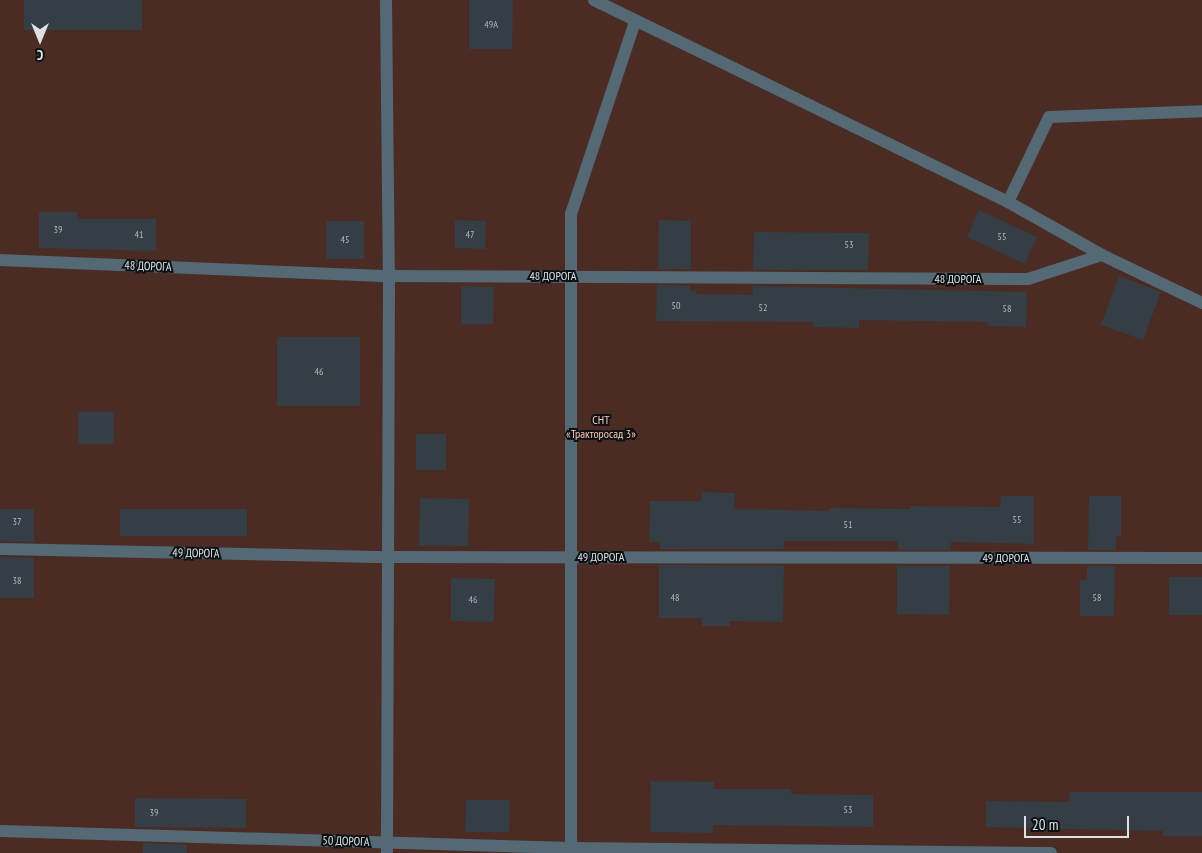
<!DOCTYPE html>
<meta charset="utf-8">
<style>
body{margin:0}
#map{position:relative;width:1202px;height:853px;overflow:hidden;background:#20292e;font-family:"PT Sans Narrow",sans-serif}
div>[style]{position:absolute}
.green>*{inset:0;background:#4a2c24}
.building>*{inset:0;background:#343e44}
.service>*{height:12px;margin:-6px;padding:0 6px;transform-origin:6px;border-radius:6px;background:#556975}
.minor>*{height:12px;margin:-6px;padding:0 6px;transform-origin:6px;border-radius:6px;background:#556975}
span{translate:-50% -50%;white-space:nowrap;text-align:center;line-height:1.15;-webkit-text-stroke:4px #0d1113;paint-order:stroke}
.number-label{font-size:10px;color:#b1b8bd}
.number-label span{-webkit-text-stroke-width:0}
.street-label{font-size:12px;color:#dbe1e5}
.park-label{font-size:12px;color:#fcccbe}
.north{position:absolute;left:15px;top:15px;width:50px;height:50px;-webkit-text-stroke:4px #0d1113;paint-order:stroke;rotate:180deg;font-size:14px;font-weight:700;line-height:20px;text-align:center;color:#dbe1e5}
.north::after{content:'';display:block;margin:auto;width:18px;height:22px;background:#dbe1e5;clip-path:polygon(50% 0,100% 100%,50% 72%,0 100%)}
.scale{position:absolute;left:1024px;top:816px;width:105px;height:22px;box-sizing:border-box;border:2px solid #dbe1e5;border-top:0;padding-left:6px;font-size:15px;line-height:18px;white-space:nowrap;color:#dbe1e5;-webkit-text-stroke:4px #0d1113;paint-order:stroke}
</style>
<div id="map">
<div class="green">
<i style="clip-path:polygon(0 0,1202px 0,1202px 853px,0 853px)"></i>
</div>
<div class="building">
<i style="clip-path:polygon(24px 0,142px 0,142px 30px,24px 30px)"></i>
<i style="clip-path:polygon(469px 0,513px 0,512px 49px,469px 49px)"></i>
<i style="clip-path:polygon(979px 210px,1037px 237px,1025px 264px,967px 237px)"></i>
<i style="clip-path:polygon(39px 212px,77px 212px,77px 219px,156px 219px,156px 251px,39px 248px)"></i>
<i style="clip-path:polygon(455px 220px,486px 221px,485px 249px,455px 248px)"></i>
<i style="clip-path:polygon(659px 220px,691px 221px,691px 269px,658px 269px)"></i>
<i style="clip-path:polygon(326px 221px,364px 221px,364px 259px,326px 259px)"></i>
<i style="clip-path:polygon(754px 232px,869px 233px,868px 270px,753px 270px)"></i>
<i style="clip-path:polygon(1119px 276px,1161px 292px,1143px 340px,1101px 325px)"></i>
<i style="clip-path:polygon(657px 285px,690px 286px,690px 290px,696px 291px,696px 294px,753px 295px,753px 286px,1027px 292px,1026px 327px,988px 326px,988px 322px,859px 320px,859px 328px,813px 327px,813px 322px,656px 321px)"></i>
<i style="clip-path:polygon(461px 286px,494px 287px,493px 324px,461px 324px)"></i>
<i style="clip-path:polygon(277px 337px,360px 337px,360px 406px,277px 406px)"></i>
<i style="clip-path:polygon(78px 412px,114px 412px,114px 444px,78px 444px)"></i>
<i style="clip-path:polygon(416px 434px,446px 434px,446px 470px,416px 470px)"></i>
<i style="clip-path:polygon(702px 492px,735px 493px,734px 509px,829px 511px,829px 508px,910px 509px,910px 506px,1000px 507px,1001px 496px,1034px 496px,1034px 544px,951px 542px,950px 550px,898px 550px,898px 541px,784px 541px,784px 549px,660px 549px,660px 542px,649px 542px,650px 501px,701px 501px)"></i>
<i style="clip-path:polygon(1089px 496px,1121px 496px,1121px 536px,1116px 536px,1116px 550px,1088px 550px)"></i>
<i style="clip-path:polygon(420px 498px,469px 499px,468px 546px,419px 546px)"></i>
<i style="clip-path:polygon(0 509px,34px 509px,34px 542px,0 541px)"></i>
<i style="clip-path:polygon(120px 509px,247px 509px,247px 536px,120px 536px)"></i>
<i style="clip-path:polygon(0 557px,34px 558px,34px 598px,0 598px)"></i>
<i style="clip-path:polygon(659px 565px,784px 566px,783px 622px,730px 621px,730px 626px,702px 626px,702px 618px,659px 618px)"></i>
<i style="clip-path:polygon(897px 566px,950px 566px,949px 615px,897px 614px)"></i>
<i style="clip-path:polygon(1087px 566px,1115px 566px,1114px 616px,1080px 616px,1080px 580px,1087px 580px)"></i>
<i style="clip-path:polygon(1169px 577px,1202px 577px,1202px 615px,1169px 615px)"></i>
<i style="clip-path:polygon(451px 578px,495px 579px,494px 622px,451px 621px)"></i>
<i style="clip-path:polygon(651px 781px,714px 782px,714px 789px,791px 789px,791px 794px,873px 795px,873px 827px,713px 825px,713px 833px,650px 832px)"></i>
<i style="clip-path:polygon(1070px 792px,1202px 792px,1202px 836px,1163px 836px,1163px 831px,986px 827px,986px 801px,1069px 802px)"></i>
<i style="clip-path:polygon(135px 798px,246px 799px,246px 828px,135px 827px)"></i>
<i style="clip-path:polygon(466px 800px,510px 800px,509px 832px,465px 832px)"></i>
<i style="clip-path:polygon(143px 843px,187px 845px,187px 853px,143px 853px)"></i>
</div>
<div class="service">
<i style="left:1008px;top:202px;width:94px;rotate:-64.2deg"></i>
<i style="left:1049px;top:117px;width:153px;rotate:-2.2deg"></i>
</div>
<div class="minor">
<i style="left:386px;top:0;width:276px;rotate:89.4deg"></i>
<i style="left:389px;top:276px;width:577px;rotate:90.2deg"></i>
<i style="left:594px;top:0;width:461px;rotate:26deg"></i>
<i style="left:1008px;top:202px;width:108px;rotate:29.4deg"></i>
<i style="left:1102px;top:255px;width:111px;rotate:25.6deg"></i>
<i style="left:0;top:260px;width:389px;rotate:2.4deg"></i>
<i style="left:389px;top:276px;width:639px;rotate:0.27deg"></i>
<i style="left:1028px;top:279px;width:78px;rotate:-18deg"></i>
<i style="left:0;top:549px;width:389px;rotate:1.2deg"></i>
<i style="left:389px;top:557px;width:813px;rotate:0.07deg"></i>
<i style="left:0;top:831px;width:571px;rotate:1.71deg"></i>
<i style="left:571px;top:848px;width:480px;rotate:0.6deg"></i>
<i style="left:571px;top:853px;width:639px;rotate:-90deg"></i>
<i style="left:571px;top:214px;width:202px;rotate:-71.6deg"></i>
</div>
<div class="number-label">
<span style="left:491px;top:25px">49А</span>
<span style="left:58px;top:230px">39</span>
<span style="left:139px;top:235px">41</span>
<span style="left:470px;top:235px">47</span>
<span style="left:1002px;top:237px">55</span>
<span style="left:345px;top:240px">45</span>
<span style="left:849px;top:245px">53</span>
<span style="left:676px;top:306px">50</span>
<span style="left:763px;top:308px">52</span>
<span style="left:1007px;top:309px">58</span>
<span style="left:319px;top:372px">46</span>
<span style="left:1017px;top:520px">55</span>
<span style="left:17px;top:522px">37</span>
<span style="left:848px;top:525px">51</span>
<span style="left:17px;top:581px">38</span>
<span style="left:675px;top:598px">48</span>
<span style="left:1097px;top:598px">58</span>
<span style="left:473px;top:600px">46</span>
<span style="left:848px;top:810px">53</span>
<span style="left:154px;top:813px">39</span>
</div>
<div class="street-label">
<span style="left:148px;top:266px;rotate:2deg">48 ДОРОГА</span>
<span style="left:553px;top:276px">48 ДОРОГА</span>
<span style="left:958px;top:279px">48 ДОРОГА</span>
<span style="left:196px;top:553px;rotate:1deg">49 ДОРОГА</span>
<span style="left:601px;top:557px">49 ДОРОГА</span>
<span style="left:1006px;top:558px">49 ДОРОГА</span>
<span style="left:346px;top:841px;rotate:2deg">50 ДОРОГА</span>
</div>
<div class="park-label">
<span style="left:601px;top:427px">СНТ<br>«Тракторосад 3»</span>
</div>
<div class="north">С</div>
<div class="scale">20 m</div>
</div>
